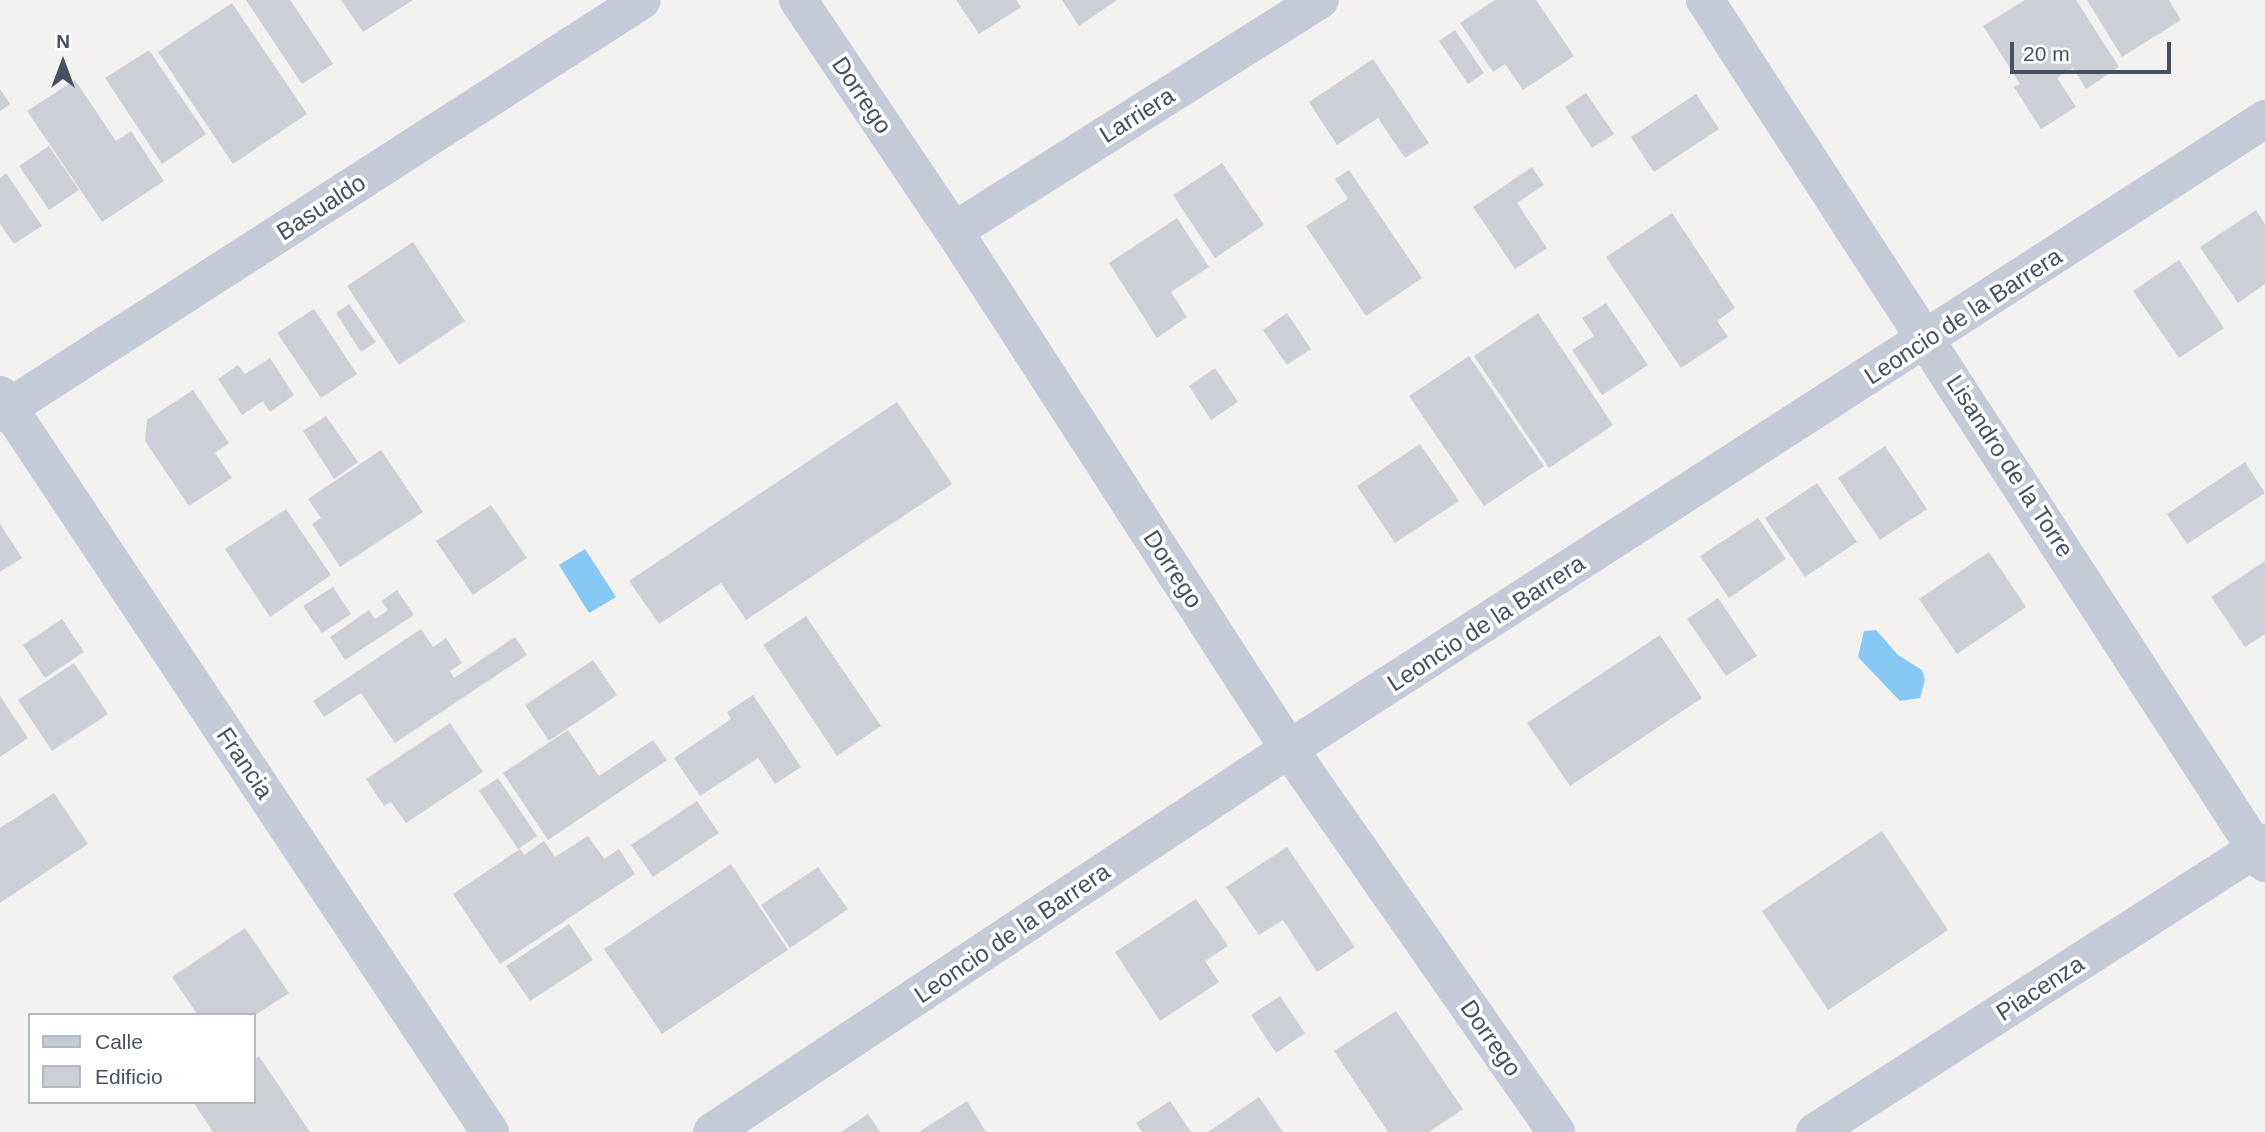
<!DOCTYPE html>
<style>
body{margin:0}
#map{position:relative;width:2265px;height:1132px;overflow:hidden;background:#f4f1f1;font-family:Arial,sans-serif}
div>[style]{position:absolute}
.water>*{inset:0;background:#87c9f4}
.building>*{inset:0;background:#cdcfd7}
.minor>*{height:38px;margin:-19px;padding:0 19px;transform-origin:19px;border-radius:19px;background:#c4cad7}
span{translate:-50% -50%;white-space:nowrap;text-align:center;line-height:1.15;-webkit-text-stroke:7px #fff;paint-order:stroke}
.street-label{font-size:24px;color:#475060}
.legend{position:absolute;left:28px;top:1013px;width:228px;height:91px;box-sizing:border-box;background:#fff;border:2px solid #b5b9bf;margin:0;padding:9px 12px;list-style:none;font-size:21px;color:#475060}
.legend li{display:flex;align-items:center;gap:14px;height:35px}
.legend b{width:35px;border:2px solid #b5b9bf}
.north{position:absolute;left:28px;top:28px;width:70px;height:70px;-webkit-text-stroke:5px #fff;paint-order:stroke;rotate:0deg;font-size:19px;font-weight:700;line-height:28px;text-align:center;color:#475060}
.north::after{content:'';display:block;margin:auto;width:24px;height:32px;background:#475060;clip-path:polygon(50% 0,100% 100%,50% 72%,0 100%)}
.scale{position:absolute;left:2010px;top:42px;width:161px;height:32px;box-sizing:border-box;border:4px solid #475060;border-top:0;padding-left:9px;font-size:21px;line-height:24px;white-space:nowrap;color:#475060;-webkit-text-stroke:5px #fff;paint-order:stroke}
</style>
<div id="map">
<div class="water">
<i style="clip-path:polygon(585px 549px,616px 597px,589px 613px,559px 565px)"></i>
<i style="clip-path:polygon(1876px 630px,1898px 655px,1922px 670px,1925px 680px,1920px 698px,1900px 701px,1858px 657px,1864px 631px)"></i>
</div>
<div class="building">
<i style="clip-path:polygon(246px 0,290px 0,333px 64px,302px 84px)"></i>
<i style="clip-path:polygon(341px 0,413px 0,363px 32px)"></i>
<i style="clip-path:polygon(956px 0,1016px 0,1021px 7px,979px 34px)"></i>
<i style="clip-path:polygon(1062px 0,1117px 0,1079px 26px)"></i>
<i style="clip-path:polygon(1495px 0,1536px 0,1574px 56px,1523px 90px,1505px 64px,1493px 72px,1460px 23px)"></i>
<i style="clip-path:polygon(2025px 0,2076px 0,2119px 67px,2086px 89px,2073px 68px,2057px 78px,2076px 107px,2041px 129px,2014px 87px,2020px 84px,1983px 26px)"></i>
<i style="clip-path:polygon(2087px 0,2169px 0,2181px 20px,2122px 57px)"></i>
<i style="clip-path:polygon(232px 3px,307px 114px,233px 164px,158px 52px)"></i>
<i style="clip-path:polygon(1455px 30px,1484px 73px,1468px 84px,1439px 41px)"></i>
<i style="clip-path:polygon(149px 50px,206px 134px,162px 164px,105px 78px)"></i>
<i style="clip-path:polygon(1373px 59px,1429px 143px,1405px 158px,1378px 118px,1337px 145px,1309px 102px)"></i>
<i style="clip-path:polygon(75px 80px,116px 141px,131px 131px,164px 181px,102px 222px,27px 111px)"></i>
<i style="clip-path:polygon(0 89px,10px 104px,0 111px)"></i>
<i style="clip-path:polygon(1586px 93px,1614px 134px,1592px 148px,1565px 107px)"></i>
<i style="clip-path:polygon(1696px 94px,1719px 129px,1654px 172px,1631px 137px)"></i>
<i style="clip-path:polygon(49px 146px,79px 190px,49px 210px,19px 166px)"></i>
<i style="clip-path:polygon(1222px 163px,1264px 225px,1215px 258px,1173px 195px)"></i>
<i style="clip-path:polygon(1532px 167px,1544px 185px,1517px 203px,1547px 248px,1515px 269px,1473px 207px)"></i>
<i style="clip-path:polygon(1349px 170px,1422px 278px,1366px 316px,1306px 226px,1348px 199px,1335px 179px)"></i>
<i style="clip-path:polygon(6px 173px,42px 226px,14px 244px,0 224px,0 178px)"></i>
<i style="clip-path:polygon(2256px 210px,2265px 224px,2265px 284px,2238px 303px,2200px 247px)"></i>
<i style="clip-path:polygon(1672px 213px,1735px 308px,1717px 321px,1728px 337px,1681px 368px,1606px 257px)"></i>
<i style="clip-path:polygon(1177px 218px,1209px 267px,1171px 292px,1187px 317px,1157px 338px,1109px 263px)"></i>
<i style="clip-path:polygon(413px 242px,465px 321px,399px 365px,347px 286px)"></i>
<i style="clip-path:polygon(2179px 260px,2224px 328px,2179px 358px,2133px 291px)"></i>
<i style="clip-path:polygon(1606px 303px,1648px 365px,1602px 395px,1572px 350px,1594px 336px,1582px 318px)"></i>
<i style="clip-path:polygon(349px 304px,376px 342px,361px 352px,336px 313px)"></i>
<i style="clip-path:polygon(314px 309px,357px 374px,321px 398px,277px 333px)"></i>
<i style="clip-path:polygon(1287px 313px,1311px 349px,1287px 365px,1263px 330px)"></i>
<i style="clip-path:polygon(1538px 313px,1613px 425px,1549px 468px,1474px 356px)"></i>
<i style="clip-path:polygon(1469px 356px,1544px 466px,1484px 506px,1409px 396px)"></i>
<i style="clip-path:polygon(270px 358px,294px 395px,270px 412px,263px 401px,242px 415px,218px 379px,238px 365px,245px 374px)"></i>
<i style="clip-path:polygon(1215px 368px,1238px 402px,1211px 420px,1189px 386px)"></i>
<i style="clip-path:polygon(193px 390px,229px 443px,215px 453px,232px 478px,189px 506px,145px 441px,147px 420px)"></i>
<i style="clip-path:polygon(897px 402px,952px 484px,746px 620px,721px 583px,659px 624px,629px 581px)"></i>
<i style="clip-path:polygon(326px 416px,358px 462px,334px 479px,303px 431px)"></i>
<i style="clip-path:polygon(1420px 444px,1459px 501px,1395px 543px,1357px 486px)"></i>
<i style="clip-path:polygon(1885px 446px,1927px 509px,1880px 540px,1838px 478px)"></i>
<i style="clip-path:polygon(381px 450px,423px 512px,340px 567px,312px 524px,321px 518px,308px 499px)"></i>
<i style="clip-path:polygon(2245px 462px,2265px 493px,2187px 544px,2167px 514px)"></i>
<i style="clip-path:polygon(1817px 483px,1857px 542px,1805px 577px,1765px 518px)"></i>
<i style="clip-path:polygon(491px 505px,527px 558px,473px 595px,436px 541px)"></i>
<i style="clip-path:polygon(286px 509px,331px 575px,270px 617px,225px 549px)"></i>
<i style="clip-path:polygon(1758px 518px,1786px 559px,1729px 598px,1700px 556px)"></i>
<i style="clip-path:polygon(0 524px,22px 558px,0 572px)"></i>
<i style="clip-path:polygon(1989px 552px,2026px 607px,1957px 654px,1919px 599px)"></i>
<i style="clip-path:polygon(2265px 561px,2265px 634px,2245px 647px,2211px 597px)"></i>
<i style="clip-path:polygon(333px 587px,351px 614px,322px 633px,303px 606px)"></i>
<i style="clip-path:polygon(397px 590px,414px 615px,345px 660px,330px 637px,369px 610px,375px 619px,388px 610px,381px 601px)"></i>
<i style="clip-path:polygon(1718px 598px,1757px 656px,1726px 676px,1687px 619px)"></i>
<i style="clip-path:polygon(806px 616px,881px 726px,837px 756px,763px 645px)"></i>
<i style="clip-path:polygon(62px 619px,84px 652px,45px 678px,23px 645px)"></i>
<i style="clip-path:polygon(421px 629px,433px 647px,446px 638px,462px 663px,450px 671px,454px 678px,515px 637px,527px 655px,395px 743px,361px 693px,324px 717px,313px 701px)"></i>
<i style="clip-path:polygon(1660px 635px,1702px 698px,1570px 786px,1527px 723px)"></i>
<i style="clip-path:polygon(593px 660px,617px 695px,549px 741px,525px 705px)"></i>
<i style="clip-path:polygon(74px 663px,108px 714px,52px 751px,18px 700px)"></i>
<i style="clip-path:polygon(753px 695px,801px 767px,775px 784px,758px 758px,700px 796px,674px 758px,731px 719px,727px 712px)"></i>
<i style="clip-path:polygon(0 696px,28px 738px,0 757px)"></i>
<i style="clip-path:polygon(450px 723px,483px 772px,406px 823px,391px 802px,384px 806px,366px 779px)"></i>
<i style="clip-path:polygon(568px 730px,599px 776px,653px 740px,667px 760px,548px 840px,503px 773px)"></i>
<i style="clip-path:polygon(498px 778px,537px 836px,518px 849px,479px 791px)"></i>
<i style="clip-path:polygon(54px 793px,88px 844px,0 903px,0 828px)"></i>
<i style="clip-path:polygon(697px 801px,719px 833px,653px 877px,631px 845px)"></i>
<i style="clip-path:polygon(1882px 831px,1948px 930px,1828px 1010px,1762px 911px)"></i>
<i style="clip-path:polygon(588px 836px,604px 859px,619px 849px,635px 874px,500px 964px,453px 894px,520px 849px,524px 855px,544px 841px,555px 857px)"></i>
<i style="clip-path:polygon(1287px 847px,1355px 947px,1317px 972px,1283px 920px,1259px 935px,1226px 887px)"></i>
<i style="clip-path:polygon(731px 864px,788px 950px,662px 1034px,604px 949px)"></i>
<i style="clip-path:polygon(818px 867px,848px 909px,790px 948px,761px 905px)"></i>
<i style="clip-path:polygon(1196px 899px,1228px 946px,1205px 961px,1219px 982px,1160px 1021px,1115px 952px)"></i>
<i style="clip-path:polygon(569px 924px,593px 960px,530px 1001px,506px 966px)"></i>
<i style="clip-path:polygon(245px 928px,289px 993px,254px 1016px,198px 1015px,172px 977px)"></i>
<i style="clip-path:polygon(1280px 996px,1305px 1033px,1276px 1053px,1251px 1015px)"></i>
<i style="clip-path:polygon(1396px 1011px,1463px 1109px,1429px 1132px,1388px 1132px,1334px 1051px)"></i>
<i style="clip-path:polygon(259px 1056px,310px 1132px,213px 1132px,193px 1102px,254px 1102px,254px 1059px)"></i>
<i style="clip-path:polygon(1259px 1097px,1283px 1132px,1208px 1132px)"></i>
<i style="clip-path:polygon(967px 1101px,986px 1132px,919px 1132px)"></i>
<i style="clip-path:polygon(1170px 1101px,1191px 1132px,1142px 1132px,1136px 1123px)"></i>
<i style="clip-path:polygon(868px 1114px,880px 1132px,841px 1132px)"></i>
</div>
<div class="minor">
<i style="left:798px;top:0;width:279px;rotate:56deg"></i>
<i style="left:954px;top:231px;width:617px;rotate:57.11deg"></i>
<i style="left:1289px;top:749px;width:467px;rotate:55.1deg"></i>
<i style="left:1705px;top:0;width:1029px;rotate:57.02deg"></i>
<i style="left:954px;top:231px;width:433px;rotate:-32.3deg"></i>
<i style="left:0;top:395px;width:885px;rotate:56.38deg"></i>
<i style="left:0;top:413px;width:763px;rotate:-32.75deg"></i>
<i style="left:712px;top:1132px;width:693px;rotate:-33.58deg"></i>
<i style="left:1289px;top:749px;width:1162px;rotate:-32.84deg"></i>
<i style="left:1815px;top:1132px;width:535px;rotate:-32.71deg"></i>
</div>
<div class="street-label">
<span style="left:862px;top:95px;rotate:56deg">Dorrego</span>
<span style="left:1137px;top:115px;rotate:-32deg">Larriera</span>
<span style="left:321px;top:207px;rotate:-33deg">Basualdo</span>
<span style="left:1963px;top:316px;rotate:-33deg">Leoncio de la Barrera</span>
<span style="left:2010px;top:466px;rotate:57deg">Lisandro de la Torre</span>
<span style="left:1173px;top:569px;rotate:57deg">Dorrego</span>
<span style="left:1486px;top:623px;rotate:-33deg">Leoncio de la Barrera</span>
<span style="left:245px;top:763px;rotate:56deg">Francia</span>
<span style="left:1012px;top:933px;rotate:-34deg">Leoncio de la Barrera</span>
<span style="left:2040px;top:988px;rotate:-33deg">Piacenza</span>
<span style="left:1491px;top:1038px;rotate:55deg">Dorrego</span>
</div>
<ul class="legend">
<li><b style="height:9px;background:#c4cad7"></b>Calle</li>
<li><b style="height:19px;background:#cdcfd7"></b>Edificio</li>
</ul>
<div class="north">N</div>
<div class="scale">20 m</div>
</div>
